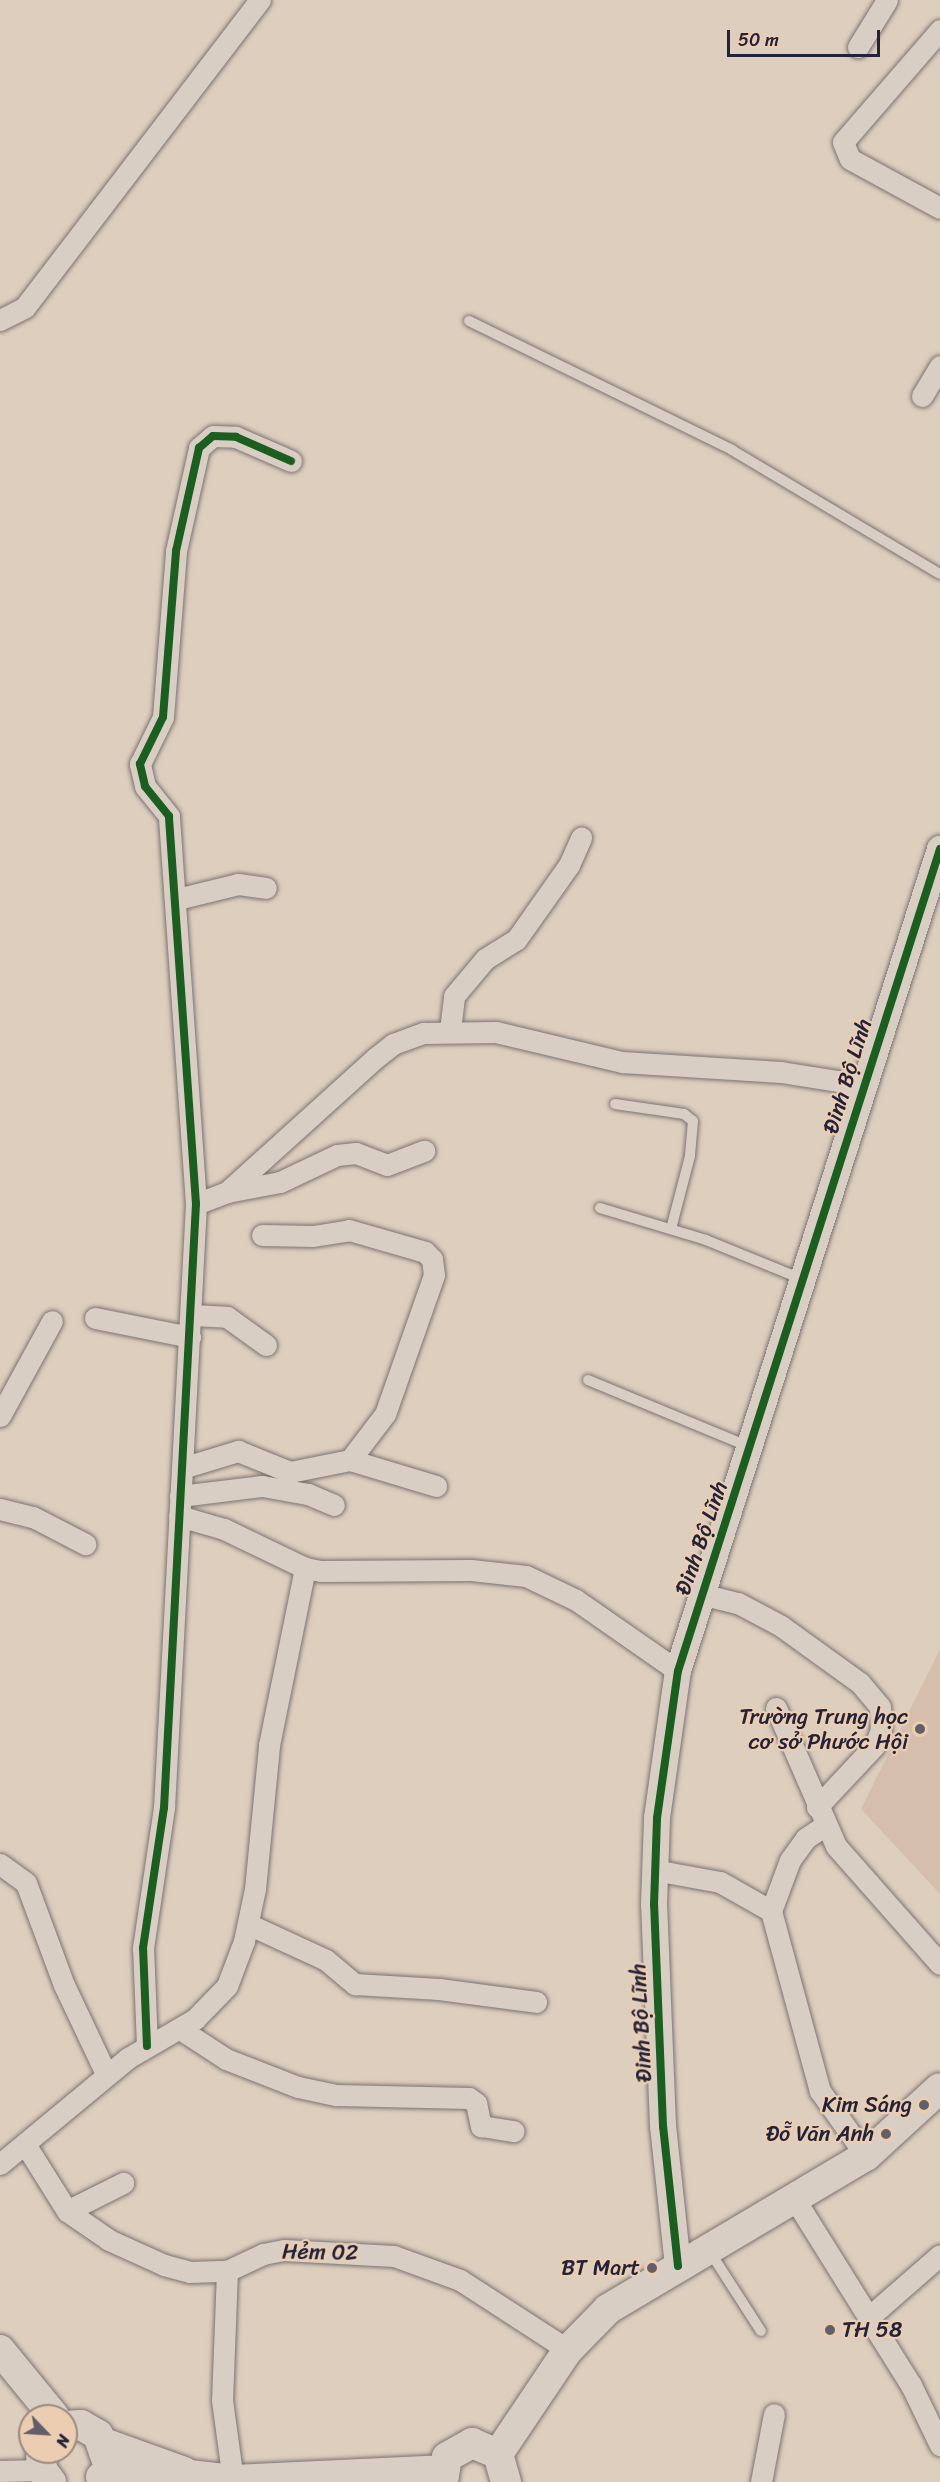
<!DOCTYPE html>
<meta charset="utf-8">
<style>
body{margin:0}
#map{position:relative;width:940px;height:2482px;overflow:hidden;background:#decebe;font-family:Sriracha,sans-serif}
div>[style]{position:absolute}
.built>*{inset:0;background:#d5bfac}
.roads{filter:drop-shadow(0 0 2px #7b7472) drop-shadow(0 0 2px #7b7472)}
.service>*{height:10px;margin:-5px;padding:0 5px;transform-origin:5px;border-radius:5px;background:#d9cec3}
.minor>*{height:21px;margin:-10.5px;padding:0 10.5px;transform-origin:10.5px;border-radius:10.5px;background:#d9cec3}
.tertiary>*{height:26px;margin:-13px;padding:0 13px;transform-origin:13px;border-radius:13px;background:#d9cec3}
.secondary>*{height:30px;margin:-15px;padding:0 15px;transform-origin:15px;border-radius:15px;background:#d9cec3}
.cycleway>*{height:8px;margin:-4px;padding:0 4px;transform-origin:4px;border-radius:4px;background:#1b5e20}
.dots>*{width:16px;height:16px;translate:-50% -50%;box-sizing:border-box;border:3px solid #ebcdb1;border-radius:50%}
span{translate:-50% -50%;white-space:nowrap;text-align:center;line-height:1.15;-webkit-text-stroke:4.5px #ebcdb1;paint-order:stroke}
.street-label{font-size:22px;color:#22223b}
.poi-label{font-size:22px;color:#22223b}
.right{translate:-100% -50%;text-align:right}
.left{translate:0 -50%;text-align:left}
.north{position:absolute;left:18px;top:2404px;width:60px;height:60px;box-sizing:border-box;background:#ebcdb1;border:2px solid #9b8982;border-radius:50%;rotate:115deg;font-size:16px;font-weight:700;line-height:24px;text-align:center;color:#22223b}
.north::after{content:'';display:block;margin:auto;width:21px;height:27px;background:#645e69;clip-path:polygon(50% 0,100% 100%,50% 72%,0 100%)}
.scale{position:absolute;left:727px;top:30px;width:153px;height:27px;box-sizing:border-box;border:3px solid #22223b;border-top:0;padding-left:8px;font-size:18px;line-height:21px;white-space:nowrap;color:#22223b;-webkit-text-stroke:4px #ebcdb1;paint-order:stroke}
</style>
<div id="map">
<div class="built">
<i style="clip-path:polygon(940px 1649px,940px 1894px,861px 1809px)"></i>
</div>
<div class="roads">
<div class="service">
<i style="left:469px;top:321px;width:293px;rotate:26.1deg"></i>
<i style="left:732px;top:450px;width:242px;rotate:30.8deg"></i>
<i style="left:615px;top:1104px;width:70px;rotate:8.2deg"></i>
<i style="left:684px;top:1114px;width:11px;rotate:38deg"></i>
<i style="left:693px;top:1121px;width:35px;rotate:95deg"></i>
<i style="left:690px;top:1156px;width:75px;rotate:104.6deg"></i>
<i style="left:600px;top:1208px;width:111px;rotate:16.8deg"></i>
<i style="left:706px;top:1240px;width:104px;rotate:22.1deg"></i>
<i style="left:588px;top:1380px;width:175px;rotate:22.5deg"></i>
<i style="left:710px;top:2252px;width:94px;rotate:57.2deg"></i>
</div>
<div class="minor">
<i style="left:940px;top:30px;width:148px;rotate:130.9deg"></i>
<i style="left:843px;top:142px;width:18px;rotate:68deg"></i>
<i style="left:850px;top:159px;width:102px;rotate:28.6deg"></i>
<i style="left:858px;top:47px;width:55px;rotate:-58.3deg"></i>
<i style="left:0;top:320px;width:28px;rotate:-27deg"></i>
<i style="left:25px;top:307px;width:387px;rotate:-52.6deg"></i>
<i style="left:922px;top:396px;width:35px;rotate:-59deg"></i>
<i style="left:177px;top:899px;width:63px;rotate:-13.8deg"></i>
<i style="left:238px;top:884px;width:28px;rotate:8deg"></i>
<i style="left:450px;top:1030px;width:34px;rotate:-83deg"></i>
<i style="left:454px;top:996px;width:48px;rotate:-50deg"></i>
<i style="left:485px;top:959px;width:36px;rotate:-32deg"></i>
<i style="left:516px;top:940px;width:92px;rotate:-54.8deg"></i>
<i style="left:569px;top:865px;width:30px;rotate:-66deg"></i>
<i style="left:227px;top:1192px;width:198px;rotate:-42.1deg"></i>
<i style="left:374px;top:1059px;width:24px;rotate:-38deg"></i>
<i style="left:393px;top:1044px;width:33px;rotate:-20deg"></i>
<i style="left:424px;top:1033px;width:72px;rotate:-0.8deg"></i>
<i style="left:496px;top:1032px;width:130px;rotate:13.4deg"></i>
<i style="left:622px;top:1062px;width:159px;rotate:3.6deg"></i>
<i style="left:781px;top:1072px;width:82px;rotate:9.1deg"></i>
<i style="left:196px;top:1204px;width:33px;rotate:-21deg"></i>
<i style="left:227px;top:1192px;width:54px;rotate:-10.7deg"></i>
<i style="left:280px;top:1182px;width:63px;rotate:-25.3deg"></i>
<i style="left:337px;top:1155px;width:19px;rotate:-6deg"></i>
<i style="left:356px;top:1153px;width:33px;rotate:21deg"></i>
<i style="left:387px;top:1165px;width:40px;rotate:-21deg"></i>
<i style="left:262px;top:1235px;width:51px;rotate:1.1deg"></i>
<i style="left:313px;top:1236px;width:36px;rotate:-9deg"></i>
<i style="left:349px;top:1230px;width:79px;rotate:16.1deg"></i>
<i style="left:425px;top:1252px;width:10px;rotate:45deg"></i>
<i style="left:432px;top:1259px;width:16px;rotate:83deg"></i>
<i style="left:434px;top:1275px;width:147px;rotate:109.4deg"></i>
<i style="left:385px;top:1414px;width:58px;rotate:127.3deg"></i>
<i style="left:192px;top:1315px;width:35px;rotate:3deg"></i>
<i style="left:227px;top:1317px;width:48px;rotate:35.7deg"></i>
<i style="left:95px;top:1318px;width:97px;rotate:11.3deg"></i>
<i style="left:0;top:1416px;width:108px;rotate:-61.3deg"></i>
<i style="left:182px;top:1468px;width:59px;rotate:-16.9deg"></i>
<i style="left:238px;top:1451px;width:56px;rotate:22deg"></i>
<i style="left:290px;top:1472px;width:61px;rotate:-11.3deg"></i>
<i style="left:350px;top:1460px;width:90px;rotate:16.8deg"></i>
<i style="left:180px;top:1496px;width:83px;rotate:-7deg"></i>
<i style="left:262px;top:1486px;width:47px;rotate:9.9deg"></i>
<i style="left:308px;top:1494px;width:28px;rotate:23deg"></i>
<i style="left:0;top:1509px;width:34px;rotate:14deg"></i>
<i style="left:33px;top:1517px;width:59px;rotate:27.4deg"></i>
<i style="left:179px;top:1516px;width:47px;rotate:16.1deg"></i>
<i style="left:224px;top:1529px;width:90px;rotate:25.7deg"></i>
<i style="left:305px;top:1568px;width:16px;rotate:11deg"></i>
<i style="left:321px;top:1571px;width:150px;rotate:-0.4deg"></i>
<i style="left:471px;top:1570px;width:55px;rotate:6.2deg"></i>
<i style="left:526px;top:1576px;width:55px;rotate:25.6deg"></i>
<i style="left:576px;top:1600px;width:124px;rotate:34.8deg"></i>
<i style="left:701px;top:1594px;width:38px;rotate:14deg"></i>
<i style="left:738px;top:1603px;width:49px;rotate:28.1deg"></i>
<i style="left:781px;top:1626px;width:97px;rotate:35.8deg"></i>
<i style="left:860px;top:1683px;width:31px;rotate:50deg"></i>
<i style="left:880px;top:1707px;width:23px;rotate:88deg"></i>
<i style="left:881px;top:1730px;width:16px;rotate:112deg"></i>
<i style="left:875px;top:1745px;width:85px;rotate:133.1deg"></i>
<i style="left:776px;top:1708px;width:150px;rotate:66.5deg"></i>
<i style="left:836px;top:1846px;width:157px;rotate:48.6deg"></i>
<i style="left:824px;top:1826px;width:22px;rotate:146deg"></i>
<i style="left:806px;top:1838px;width:27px;rotate:126deg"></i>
<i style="left:790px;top:1860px;width:54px;rotate:110.4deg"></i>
<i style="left:771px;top:1911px;width:187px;rotate:74.8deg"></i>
<i style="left:820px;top:2091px;width:80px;rotate:54.7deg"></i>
<i style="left:0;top:1864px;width:32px;rotate:36deg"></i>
<i style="left:26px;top:1883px;width:109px;rotate:69.6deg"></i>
<i style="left:64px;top:1985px;width:98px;rotate:64.7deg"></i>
<i style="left:654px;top:1870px;width:67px;rotate:10.3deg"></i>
<i style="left:720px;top:1882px;width:59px;rotate:29.6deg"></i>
<i style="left:248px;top:1924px;width:86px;rotate:24.8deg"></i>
<i style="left:326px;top:1960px;width:38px;rotate:40deg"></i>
<i style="left:355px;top:1984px;width:84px;rotate:3.4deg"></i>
<i style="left:439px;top:1989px;width:98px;rotate:7.6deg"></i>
<i style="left:180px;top:2029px;width:55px;rotate:33.1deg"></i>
<i style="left:226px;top:2059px;width:77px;rotate:21.3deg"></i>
<i style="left:298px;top:2087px;width:39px;rotate:12deg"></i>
<i style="left:336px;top:2095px;width:133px;rotate:1.3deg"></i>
<i style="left:469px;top:2098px;width:9px;rotate:36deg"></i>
<i style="left:476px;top:2103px;width:24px;rotate:78deg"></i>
<i style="left:481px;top:2126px;width:33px;rotate:9deg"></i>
<i style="left:147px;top:2046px;width:98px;rotate:-92.3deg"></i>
<i style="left:143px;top:1948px;width:142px;rotate:-81.5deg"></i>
<i style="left:164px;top:1808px;width:605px;rotate:-86.97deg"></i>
<i style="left:196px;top:1204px;width:389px;rotate:-94deg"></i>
<i style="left:169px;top:816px;width:38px;rotate:-129deg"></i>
<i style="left:145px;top:786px;width:23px;rotate:-103deg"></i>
<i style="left:140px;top:764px;width:52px;rotate:-63.9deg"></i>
<i style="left:163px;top:717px;width:167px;rotate:-85.5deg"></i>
<i style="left:176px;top:551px;width:106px;rotate:-77.4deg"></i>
<i style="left:199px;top:448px;width:18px;rotate:-41deg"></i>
<i style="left:213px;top:436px;width:23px;rotate:2deg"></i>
<i style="left:236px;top:437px;width:60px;rotate:23.6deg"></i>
<i style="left:25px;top:2144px;width:79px;rotate:57.9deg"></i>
<i style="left:67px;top:2211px;width:51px;rotate:34.6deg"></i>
<i style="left:109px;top:2240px;width:60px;rotate:24.4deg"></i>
<i style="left:164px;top:2265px;width:27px;rotate:15deg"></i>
<i style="left:190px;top:2272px;width:37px;rotate:-2deg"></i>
<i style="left:227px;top:2271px;width:40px;rotate:-25deg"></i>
<i style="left:263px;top:2254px;width:21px;rotate:-11deg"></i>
<i style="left:284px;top:2250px;width:110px;rotate:3.1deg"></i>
<i style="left:394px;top:2256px;width:70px;rotate:20deg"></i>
<i style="left:460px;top:2280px;width:129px;rotate:32.9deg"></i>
<i style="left:0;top:2164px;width:166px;rotate:-39.6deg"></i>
<i style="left:128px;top:2058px;width:78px;rotate:-30.2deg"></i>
<i style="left:195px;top:2019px;width:46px;rotate:-45.9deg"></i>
<i style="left:227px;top:1986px;width:48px;rotate:-69.3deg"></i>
<i style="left:244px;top:1941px;width:53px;rotate:-78.1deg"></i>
<i style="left:255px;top:1889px;width:145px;rotate:-84.4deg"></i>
<i style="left:269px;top:1745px;width:181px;rotate:-78.5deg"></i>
<i style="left:794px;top:2198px;width:221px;rotate:58deg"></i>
<i style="left:911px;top:2385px;width:67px;rotate:64.2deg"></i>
<i style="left:67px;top:2211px;width:63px;rotate:-26.6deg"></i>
<i style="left:227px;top:2271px;width:129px;rotate:92.2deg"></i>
<i style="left:222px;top:2400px;width:81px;rotate:82.2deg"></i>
<i style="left:869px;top:2317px;width:94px;rotate:-41.1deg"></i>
<i style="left:0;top:2471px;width:42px;rotate:-1.4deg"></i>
<i style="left:761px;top:2482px;width:69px;rotate:-79.2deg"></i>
</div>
<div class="tertiary">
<i style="left:678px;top:2266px;width:141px;rotate:-96.1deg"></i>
<i style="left:663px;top:2126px;width:221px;rotate:-92.3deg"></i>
<i style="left:654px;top:1905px;width:87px;rotate:-88deg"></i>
<i style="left:657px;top:1818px;width:148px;rotate:-81.9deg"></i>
<i style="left:678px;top:1671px;width:863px;rotate:-72.32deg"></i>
</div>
<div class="secondary">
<i style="left:0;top:2350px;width:85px;rotate:50.7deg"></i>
<i style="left:66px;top:2426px;width:15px;rotate:-4deg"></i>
<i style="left:81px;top:2425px;width:20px;rotate:30deg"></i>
<i style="left:98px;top:2435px;width:28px;rotate:71deg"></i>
<i style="left:104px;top:2443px;width:85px;rotate:19.9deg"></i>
<i style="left:41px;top:2452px;width:18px;rotate:87deg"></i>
<i style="left:42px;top:2470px;width:15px;rotate:53deg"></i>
<i style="left:498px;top:2454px;width:125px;rotate:-56.1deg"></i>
<i style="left:568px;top:2350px;width:57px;rotate:-45.7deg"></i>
<i style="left:608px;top:2309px;width:300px;rotate:-30.7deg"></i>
<i style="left:866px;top:2156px;width:100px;rotate:-42.6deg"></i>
<i style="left:101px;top:2477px;width:88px;rotate:-1.3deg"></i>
<i style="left:189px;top:2475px;width:44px;rotate:6.5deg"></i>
<i style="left:233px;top:2480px;width:209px;rotate:-2.7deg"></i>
<i style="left:443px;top:2482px;width:25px;rotate:-81deg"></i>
<i style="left:447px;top:2457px;width:29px;rotate:-29deg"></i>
<i style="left:472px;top:2443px;width:28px;rotate:23deg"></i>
<i style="left:498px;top:2454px;width:29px;rotate:74deg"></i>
</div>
</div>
<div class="cycleway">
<i style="left:147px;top:2046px;width:98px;rotate:-92.3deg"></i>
<i style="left:143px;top:1948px;width:142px;rotate:-81.5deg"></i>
<i style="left:164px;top:1808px;width:605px;rotate:-86.97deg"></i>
<i style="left:196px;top:1204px;width:389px;rotate:-94deg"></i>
<i style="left:169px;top:816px;width:38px;rotate:-129deg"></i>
<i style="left:145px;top:786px;width:23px;rotate:-103deg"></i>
<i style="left:140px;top:764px;width:52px;rotate:-63.9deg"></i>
<i style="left:163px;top:717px;width:167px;rotate:-85.5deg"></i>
<i style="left:176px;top:551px;width:106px;rotate:-77.4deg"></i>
<i style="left:199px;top:448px;width:18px;rotate:-41deg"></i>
<i style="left:213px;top:436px;width:23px;rotate:2deg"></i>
<i style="left:236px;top:437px;width:60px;rotate:23.6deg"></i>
<i style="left:678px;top:2266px;width:141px;rotate:-96.1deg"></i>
<i style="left:663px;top:2126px;width:221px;rotate:-92.3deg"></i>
<i style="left:654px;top:1905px;width:87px;rotate:-88deg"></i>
<i style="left:657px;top:1818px;width:148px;rotate:-81.9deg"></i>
<i style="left:678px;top:1671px;width:863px;rotate:-72.32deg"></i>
</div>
<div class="dots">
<i style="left:920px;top:1729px;background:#645e69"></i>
<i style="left:924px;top:2105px;background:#645e69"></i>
<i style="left:886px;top:2134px;background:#645e69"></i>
<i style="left:652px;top:2268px;background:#645e69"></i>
<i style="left:830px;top:2330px;background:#645e69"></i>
</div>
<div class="street-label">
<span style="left:847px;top:1076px;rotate:-73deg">Đinh Bộ Lĩnh</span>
<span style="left:701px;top:1538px;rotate:-71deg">Đinh Bộ Lĩnh</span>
<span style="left:641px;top:2023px;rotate:-93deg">Đinh Bộ Lĩnh</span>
<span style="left:320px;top:2252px;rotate:1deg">Hẻm 02</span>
</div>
<div class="poi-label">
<span class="right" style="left:908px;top:1729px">Trường Trung học<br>cơ sở Phước Hội</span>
<span class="right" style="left:912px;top:2105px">Kim Sáng</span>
<span class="right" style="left:874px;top:2134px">Đỗ Văn Anh</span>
<span class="right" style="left:640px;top:2268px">BT Mart</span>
<span class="left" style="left:842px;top:2330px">TH 58</span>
</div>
<div class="north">N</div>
<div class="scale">50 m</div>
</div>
